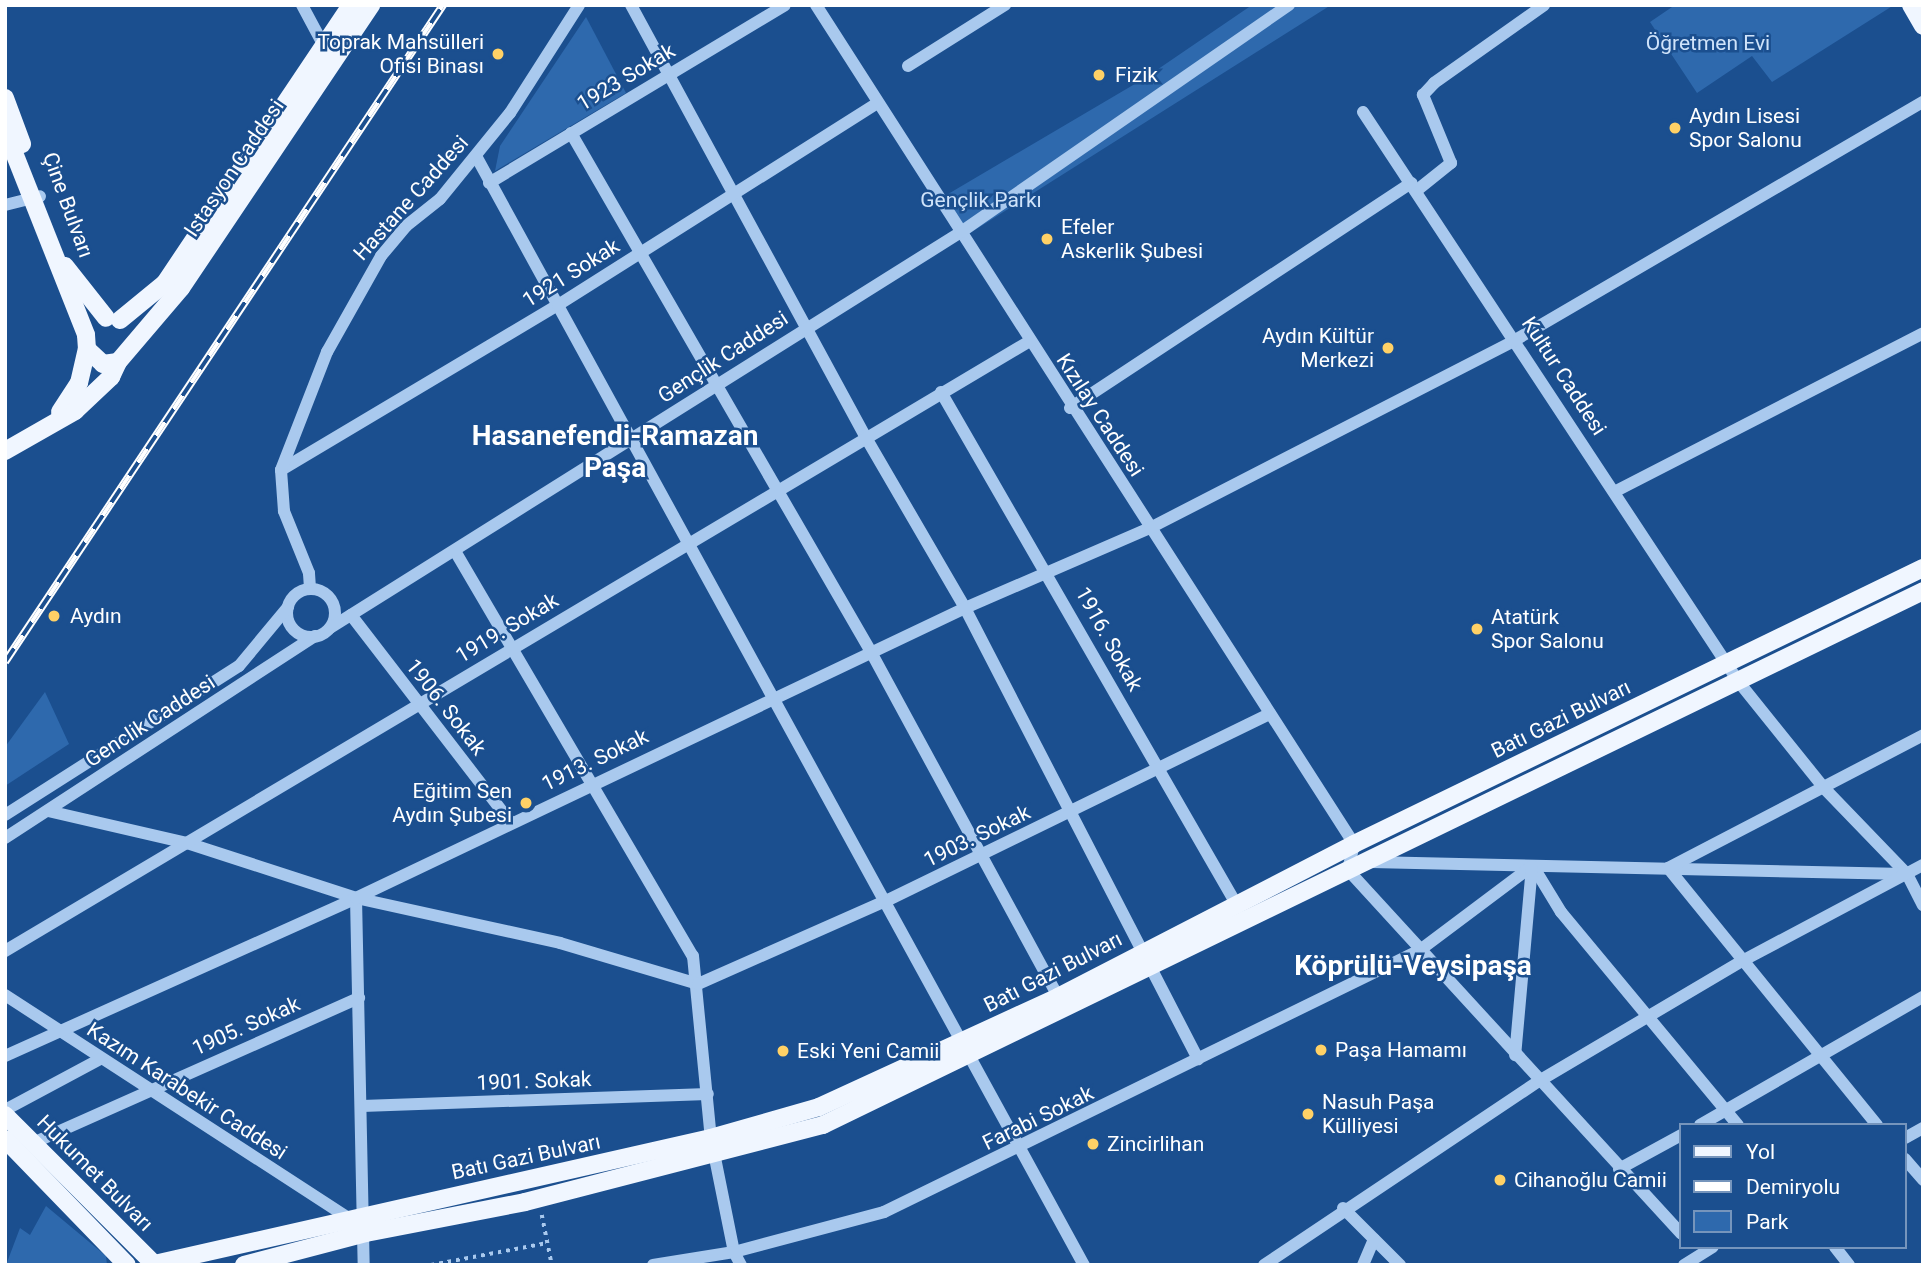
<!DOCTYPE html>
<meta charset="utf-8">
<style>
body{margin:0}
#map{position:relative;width:1928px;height:1270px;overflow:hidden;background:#1b4f8f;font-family:Roboto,sans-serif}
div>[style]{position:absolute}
.green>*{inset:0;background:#2e69ad}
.path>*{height:3.5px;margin-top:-1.75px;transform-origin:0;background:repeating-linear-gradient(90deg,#a9c9ee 0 3.5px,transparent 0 8.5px)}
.minor>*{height:12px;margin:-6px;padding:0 6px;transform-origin:6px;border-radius:6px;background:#a9c9ee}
.minor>.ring{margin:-6px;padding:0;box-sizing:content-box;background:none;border:12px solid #a9c9ee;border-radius:50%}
.major>*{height:18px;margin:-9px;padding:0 9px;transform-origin:9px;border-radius:9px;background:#f0f6ff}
.rail>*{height:8px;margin-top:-4px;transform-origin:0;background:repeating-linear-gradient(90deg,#1b4f8f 0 16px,#fff 0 32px);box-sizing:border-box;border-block:2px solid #fff}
.dots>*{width:19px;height:19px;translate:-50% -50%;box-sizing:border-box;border:4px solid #1b4f8f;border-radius:50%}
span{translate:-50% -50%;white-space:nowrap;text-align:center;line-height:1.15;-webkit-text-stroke:5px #1b4f8f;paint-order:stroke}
.poi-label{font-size:21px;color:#fff}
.right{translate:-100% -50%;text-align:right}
.left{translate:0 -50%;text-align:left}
.park-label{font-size:21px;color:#cfe3fa}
.street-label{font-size:21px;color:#fff}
.district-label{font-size:28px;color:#fff;font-weight:700}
.frame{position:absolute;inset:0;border:7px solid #fff;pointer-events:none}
.legend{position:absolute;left:1679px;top:1123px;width:228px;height:126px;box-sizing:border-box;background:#1b4f8f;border:2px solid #7695bc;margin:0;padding:9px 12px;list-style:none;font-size:21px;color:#fff}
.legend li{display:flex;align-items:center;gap:14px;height:35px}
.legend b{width:35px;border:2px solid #7695bc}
</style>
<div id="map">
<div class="green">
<i style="clip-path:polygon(1252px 5px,1331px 5px,967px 235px,943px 197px,1145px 78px)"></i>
<i style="clip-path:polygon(1675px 5px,1894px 5px,1772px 82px,1752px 56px,1697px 93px,1650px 22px)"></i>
<i style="clip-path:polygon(586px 17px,626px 93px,495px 171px,500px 146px)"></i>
<i style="clip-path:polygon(45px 692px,69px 744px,5px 786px,5px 747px)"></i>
<i style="clip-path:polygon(46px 1206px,106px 1256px,107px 1265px,6px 1265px,20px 1228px,30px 1235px)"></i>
</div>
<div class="path">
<i style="left:542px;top:1215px;width:51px;rotate:78.7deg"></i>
<i style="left:431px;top:1265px;width:118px;rotate:-10.7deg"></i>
</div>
<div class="minor">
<i style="left:302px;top:5px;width:47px;rotate:61.8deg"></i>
<i style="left:631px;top:5px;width:490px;rotate:61.5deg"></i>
<i style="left:865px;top:436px;width:199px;rotate:59.8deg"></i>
<i style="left:965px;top:608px;width:508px;rotate:62.68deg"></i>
<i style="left:816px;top:5px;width:997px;rotate:57.33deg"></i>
<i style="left:1354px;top:844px;width:27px;rotate:103deg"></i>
<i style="left:1348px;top:870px;width:493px;rotate:47.5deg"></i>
<i style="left:908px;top:66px;width:115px;rotate:-32.2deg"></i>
<i style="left:1363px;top:112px;width:681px;rotate:56.61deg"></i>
<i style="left:1738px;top:681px;width:137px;rotate:51.2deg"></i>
<i style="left:1824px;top:788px;width:120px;rotate:46deg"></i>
<i style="left:1907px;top:874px;width:35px;rotate:63deg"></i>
<i style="left:571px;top:133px;width:599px;rotate:59.97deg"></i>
<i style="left:871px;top:652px;width:392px;rotate:61.5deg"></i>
<i style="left:476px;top:156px;width:1265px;rotate:61.27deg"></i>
<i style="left:489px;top:183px;width:345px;rotate:-31deg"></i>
<i style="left:1416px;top:191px;width:45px;rotate:-38.7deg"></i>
<i style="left:1451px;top:163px;width:74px;rotate:-112.4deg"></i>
<i style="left:1423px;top:95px;width:16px;rotate:-47deg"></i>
<i style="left:1434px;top:83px;width:135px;rotate:-35.3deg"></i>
<i style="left:5px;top:205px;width:36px;rotate:-14deg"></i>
<i style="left:941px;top:392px;width:595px;rotate:60.03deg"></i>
<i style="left:1070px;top:408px;width:409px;rotate:-33.4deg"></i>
<i style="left:281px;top:470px;width:322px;rotate:-30.8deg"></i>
<i style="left:558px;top:305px;width:378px;rotate:-32.3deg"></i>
<i style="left:1616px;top:491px;width:345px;rotate:-27.2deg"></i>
<i style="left:455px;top:551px;width:470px;rotate:59.6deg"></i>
<i style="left:693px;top:956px;width:183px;rotate:84.4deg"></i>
<i style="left:711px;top:1138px;width:116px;rotate:78.6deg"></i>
<i style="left:734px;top:1252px;width:15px;rotate:62deg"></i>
<i style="left:310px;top:588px;width:15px;rotate:-94deg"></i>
<i style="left:309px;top:573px;width:67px;rotate:-112deg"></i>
<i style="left:284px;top:511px;width:41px;rotate:-94.2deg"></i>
<i style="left:281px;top:470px;width:127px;rotate:-68.7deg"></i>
<i style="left:327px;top:352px;width:110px;rotate:-60.6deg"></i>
<i style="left:381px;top:256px;width:39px;rotate:-50deg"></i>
<i style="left:406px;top:226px;width:43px;rotate:-38.5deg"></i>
<i style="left:440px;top:199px;width:111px;rotate:-50.9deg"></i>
<i style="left:510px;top:113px;width:128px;rotate:-57.4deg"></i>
<i class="ring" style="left:287px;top:589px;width:36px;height:36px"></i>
<i style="left:351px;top:615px;width:262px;rotate:52.4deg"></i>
<i style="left:330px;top:628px;width:745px;rotate:-32.11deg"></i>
<i style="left:961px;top:232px;width:399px;rotate:-34.7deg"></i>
<i style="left:48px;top:811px;width:143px;rotate:13deg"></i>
<i style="left:187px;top:843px;width:178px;rotate:18deg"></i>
<i style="left:356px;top:898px;width:209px;rotate:12.4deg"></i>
<i style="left:560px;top:943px;width:144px;rotate:16.5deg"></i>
<i style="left:698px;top:984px;width:208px;rotate:-23.9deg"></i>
<i style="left:888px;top:900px;width:425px;rotate:-26deg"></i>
<i style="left:5px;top:815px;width:277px;rotate:-32.5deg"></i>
<i style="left:239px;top:666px;width:77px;rotate:-50.3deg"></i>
<i style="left:5px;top:838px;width:370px;rotate:-33.1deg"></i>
<i style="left:1371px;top:862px;width:534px;rotate:1.29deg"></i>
<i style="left:1533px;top:866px;width:54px;rotate:58.7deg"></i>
<i style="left:1561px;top:912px;width:277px;rotate:50.3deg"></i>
<i style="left:356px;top:898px;width:367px;rotate:88.8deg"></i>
<i style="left:5px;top:951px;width:1193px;rotate:-30.76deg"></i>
<i style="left:5px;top:995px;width:409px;rotate:33deg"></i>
<i style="left:5px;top:1056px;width:385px;rotate:-24.2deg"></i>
<i style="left:356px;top:898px;width:675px;rotate:-25.46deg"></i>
<i style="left:965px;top:608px;width:202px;rotate:-23.4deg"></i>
<i style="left:1150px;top:528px;width:413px;rotate:-27.2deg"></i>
<i style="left:1517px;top:339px;width:470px;rotate:-30.3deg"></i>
<i style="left:362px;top:1106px;width:346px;rotate:-2deg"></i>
<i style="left:5px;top:1110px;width:108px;rotate:-28.2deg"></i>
<i style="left:1700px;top:1125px;width:257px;rotate:-29.9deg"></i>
<i style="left:1877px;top:1125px;width:331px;rotate:-129.1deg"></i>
<i style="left:1668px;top:868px;width:288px;rotate:-27.5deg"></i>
<i style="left:1905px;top:1138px;width:21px;rotate:-29deg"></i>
<i style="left:33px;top:1143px;width:357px;rotate:-24deg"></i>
<i style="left:1905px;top:1159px;width:28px;rotate:49deg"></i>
<i style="left:1619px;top:1169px;width:71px;rotate:-28.7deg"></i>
<i style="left:1343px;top:1208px;width:81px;rotate:45deg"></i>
<i style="left:1835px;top:1247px;width:23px;rotate:52deg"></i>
<i style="left:653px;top:1265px;width:82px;rotate:-9.1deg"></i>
<i style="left:734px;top:1252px;width:155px;rotate:-14.9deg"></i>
<i style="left:884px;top:1212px;width:597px;rotate:-26.05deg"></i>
<i style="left:1420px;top:950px;width:140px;rotate:-36.9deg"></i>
<i style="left:1532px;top:866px;width:190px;rotate:95.1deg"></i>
<i style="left:1264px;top:1265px;width:331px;rotate:-33.8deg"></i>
<i style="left:1539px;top:1081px;width:238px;rotate:-30.6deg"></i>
<i style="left:1744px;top:960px;width:203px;rotate:-28deg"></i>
<i style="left:1363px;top:1265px;width:28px;rotate:-67deg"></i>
<i style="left:1684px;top:1265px;width:34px;rotate:-32deg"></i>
</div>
<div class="major">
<i style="left:1911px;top:5px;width:24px;rotate:60deg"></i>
<i style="left:5px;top:98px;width:49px;rotate:69.7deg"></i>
<i style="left:5px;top:130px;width:220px;rotate:68.4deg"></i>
<i style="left:86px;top:335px;width:14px;rotate:86deg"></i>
<i style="left:87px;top:349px;width:22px;rotate:43deg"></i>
<i style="left:103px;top:364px;width:15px;rotate:-8deg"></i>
<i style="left:118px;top:362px;width:97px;rotate:-49.6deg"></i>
<i style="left:181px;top:288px;width:341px;rotate:-56.1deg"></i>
<i style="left:65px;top:266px;width:66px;rotate:51.7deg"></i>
<i style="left:120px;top:320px;width:58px;rotate:-39.4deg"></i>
<i style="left:165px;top:283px;width:334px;rotate:-56.2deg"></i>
<i style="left:60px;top:412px;width:35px;rotate:-57deg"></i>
<i style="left:79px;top:383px;width:35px;rotate:-77deg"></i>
<i style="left:5px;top:451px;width:81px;rotate:-29.7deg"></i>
<i style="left:75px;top:411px;width:50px;rotate:-43.4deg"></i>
<i style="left:111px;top:377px;width:17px;rotate:-65deg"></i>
<i style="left:5px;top:1115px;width:212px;rotate:45deg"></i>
<i style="left:5px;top:1139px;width:175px;rotate:45.9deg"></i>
<i style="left:150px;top:1265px;width:575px;rotate:-12.76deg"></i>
<i style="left:711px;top:1138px;width:112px;rotate:-16deg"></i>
<i style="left:819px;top:1107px;width:263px;rotate:-24.7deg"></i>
<i style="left:1058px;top:997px;width:333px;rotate:-27.3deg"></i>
<i style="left:1354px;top:844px;width:632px;rotate:-25.88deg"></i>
<i style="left:244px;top:1265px;width:126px;rotate:-14.7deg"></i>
<i style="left:366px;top:1233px;width:162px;rotate:-11deg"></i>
<i style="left:525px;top:1202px;width:308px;rotate:-14.5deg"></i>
<i style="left:823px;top:1125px;width:1223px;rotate:-25.89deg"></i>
</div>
<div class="rail">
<i style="left:5px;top:662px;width:790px;rotate:-56.31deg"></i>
</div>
<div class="dots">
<i style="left:498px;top:54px;background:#ffd166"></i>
<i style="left:1099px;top:75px;background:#ffd166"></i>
<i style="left:1675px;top:128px;background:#ffd166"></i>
<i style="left:1047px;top:239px;background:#ffd166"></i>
<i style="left:1388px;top:348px;background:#ffd166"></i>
<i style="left:54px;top:616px;background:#ffd166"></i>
<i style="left:1477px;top:629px;background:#ffd166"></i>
<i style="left:526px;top:803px;background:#ffd166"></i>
<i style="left:1321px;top:1050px;background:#ffd166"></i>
<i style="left:783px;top:1051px;background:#ffd166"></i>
<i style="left:1308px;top:1114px;background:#ffd166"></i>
<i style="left:1093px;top:1144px;background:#ffd166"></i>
<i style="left:1500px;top:1180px;background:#ffd166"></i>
</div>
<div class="poi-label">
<span class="right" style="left:484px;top:54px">Toprak Mahsülleri<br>Ofisi Binası</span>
<span class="left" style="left:1115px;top:75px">Fizik</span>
<span class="left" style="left:1689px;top:128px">Aydın Lisesi<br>Spor Salonu</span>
<span class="left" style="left:1061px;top:239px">Efeler<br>Askerlik Şubesi</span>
<span class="right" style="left:1374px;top:348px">Aydın Kültür<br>Merkezi</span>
<span class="left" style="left:70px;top:616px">Aydın</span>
<span class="left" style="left:1491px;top:629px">Atatürk<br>Spor Salonu</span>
<span class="right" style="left:512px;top:803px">Eğitim Sen<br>Aydın Şubesi</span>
<span class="left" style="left:1335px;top:1050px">Paşa Hamamı</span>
<span class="left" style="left:797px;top:1051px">Eski Yeni Camii</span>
<span class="left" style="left:1322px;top:1114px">Nasuh Paşa<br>Külliyesi</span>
<span class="left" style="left:1107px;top:1144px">Zincirlihan</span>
<span class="left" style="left:1514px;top:1180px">Cihanoğlu Camii</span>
</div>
<div class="park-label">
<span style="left:1708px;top:43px">Öğretmen Evi</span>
<span style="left:981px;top:200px">Gençlik Parkı</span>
</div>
<div class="street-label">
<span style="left:626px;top:77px;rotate:-31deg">1923 Sokak</span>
<span style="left:234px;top:168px;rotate:-56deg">Istasyon Caddesi</span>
<span style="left:411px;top:198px;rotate:-48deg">Hastane Caddesi</span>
<span style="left:68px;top:205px;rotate:70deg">Çine Bulvarı</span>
<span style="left:571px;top:273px;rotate:-32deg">1921 Sokak</span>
<span style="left:723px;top:357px;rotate:-33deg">Gençlik Caddesi</span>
<span style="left:1564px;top:376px;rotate:57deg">Kultur Caddesi</span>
<span style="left:1100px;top:415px;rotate:57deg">Kızılay Caddesi</span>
<span style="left:507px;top:628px;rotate:-31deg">1919. Sokak</span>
<span style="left:1109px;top:639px;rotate:61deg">1916. Sokak</span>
<span style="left:446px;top:707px;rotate:52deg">1906. Sokak</span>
<span style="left:1561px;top:719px;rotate:-26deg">Batı Gazi Bulvarı</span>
<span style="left:150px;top:721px;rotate:-33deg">Genclik Caddesi</span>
<span style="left:595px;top:760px;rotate:-26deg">1913. Sokak</span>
<span style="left:977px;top:836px;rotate:-26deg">1903. Sokak</span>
<span style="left:1053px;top:972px;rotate:-27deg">Batı Gazi Bulvarı</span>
<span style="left:246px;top:1026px;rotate:-24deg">1905. Sokak</span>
<span style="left:534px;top:1081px;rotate:-2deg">1901. Sokak</span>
<span style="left:187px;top:1091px;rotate:33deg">Kazım Karabekir Caddesi</span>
<span style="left:1038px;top:1118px;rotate:-26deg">Farabi Sokak</span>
<span style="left:526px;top:1157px;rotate:-12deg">Batı Gazi Bulvarı</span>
<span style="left:95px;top:1173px;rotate:45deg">Hukumet Bulvarı</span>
</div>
<div class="district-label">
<span style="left:615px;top:452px">Hasanefendi-Ramazan<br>Paşa</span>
<span style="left:1413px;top:966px">Köprülü-Veysipaşa</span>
</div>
<div class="frame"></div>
<ul class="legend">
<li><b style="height:9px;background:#f0f6ff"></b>Yol</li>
<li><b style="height:9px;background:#fff"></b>Demiryolu</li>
<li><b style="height:19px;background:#2e69ad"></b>Park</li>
</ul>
</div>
